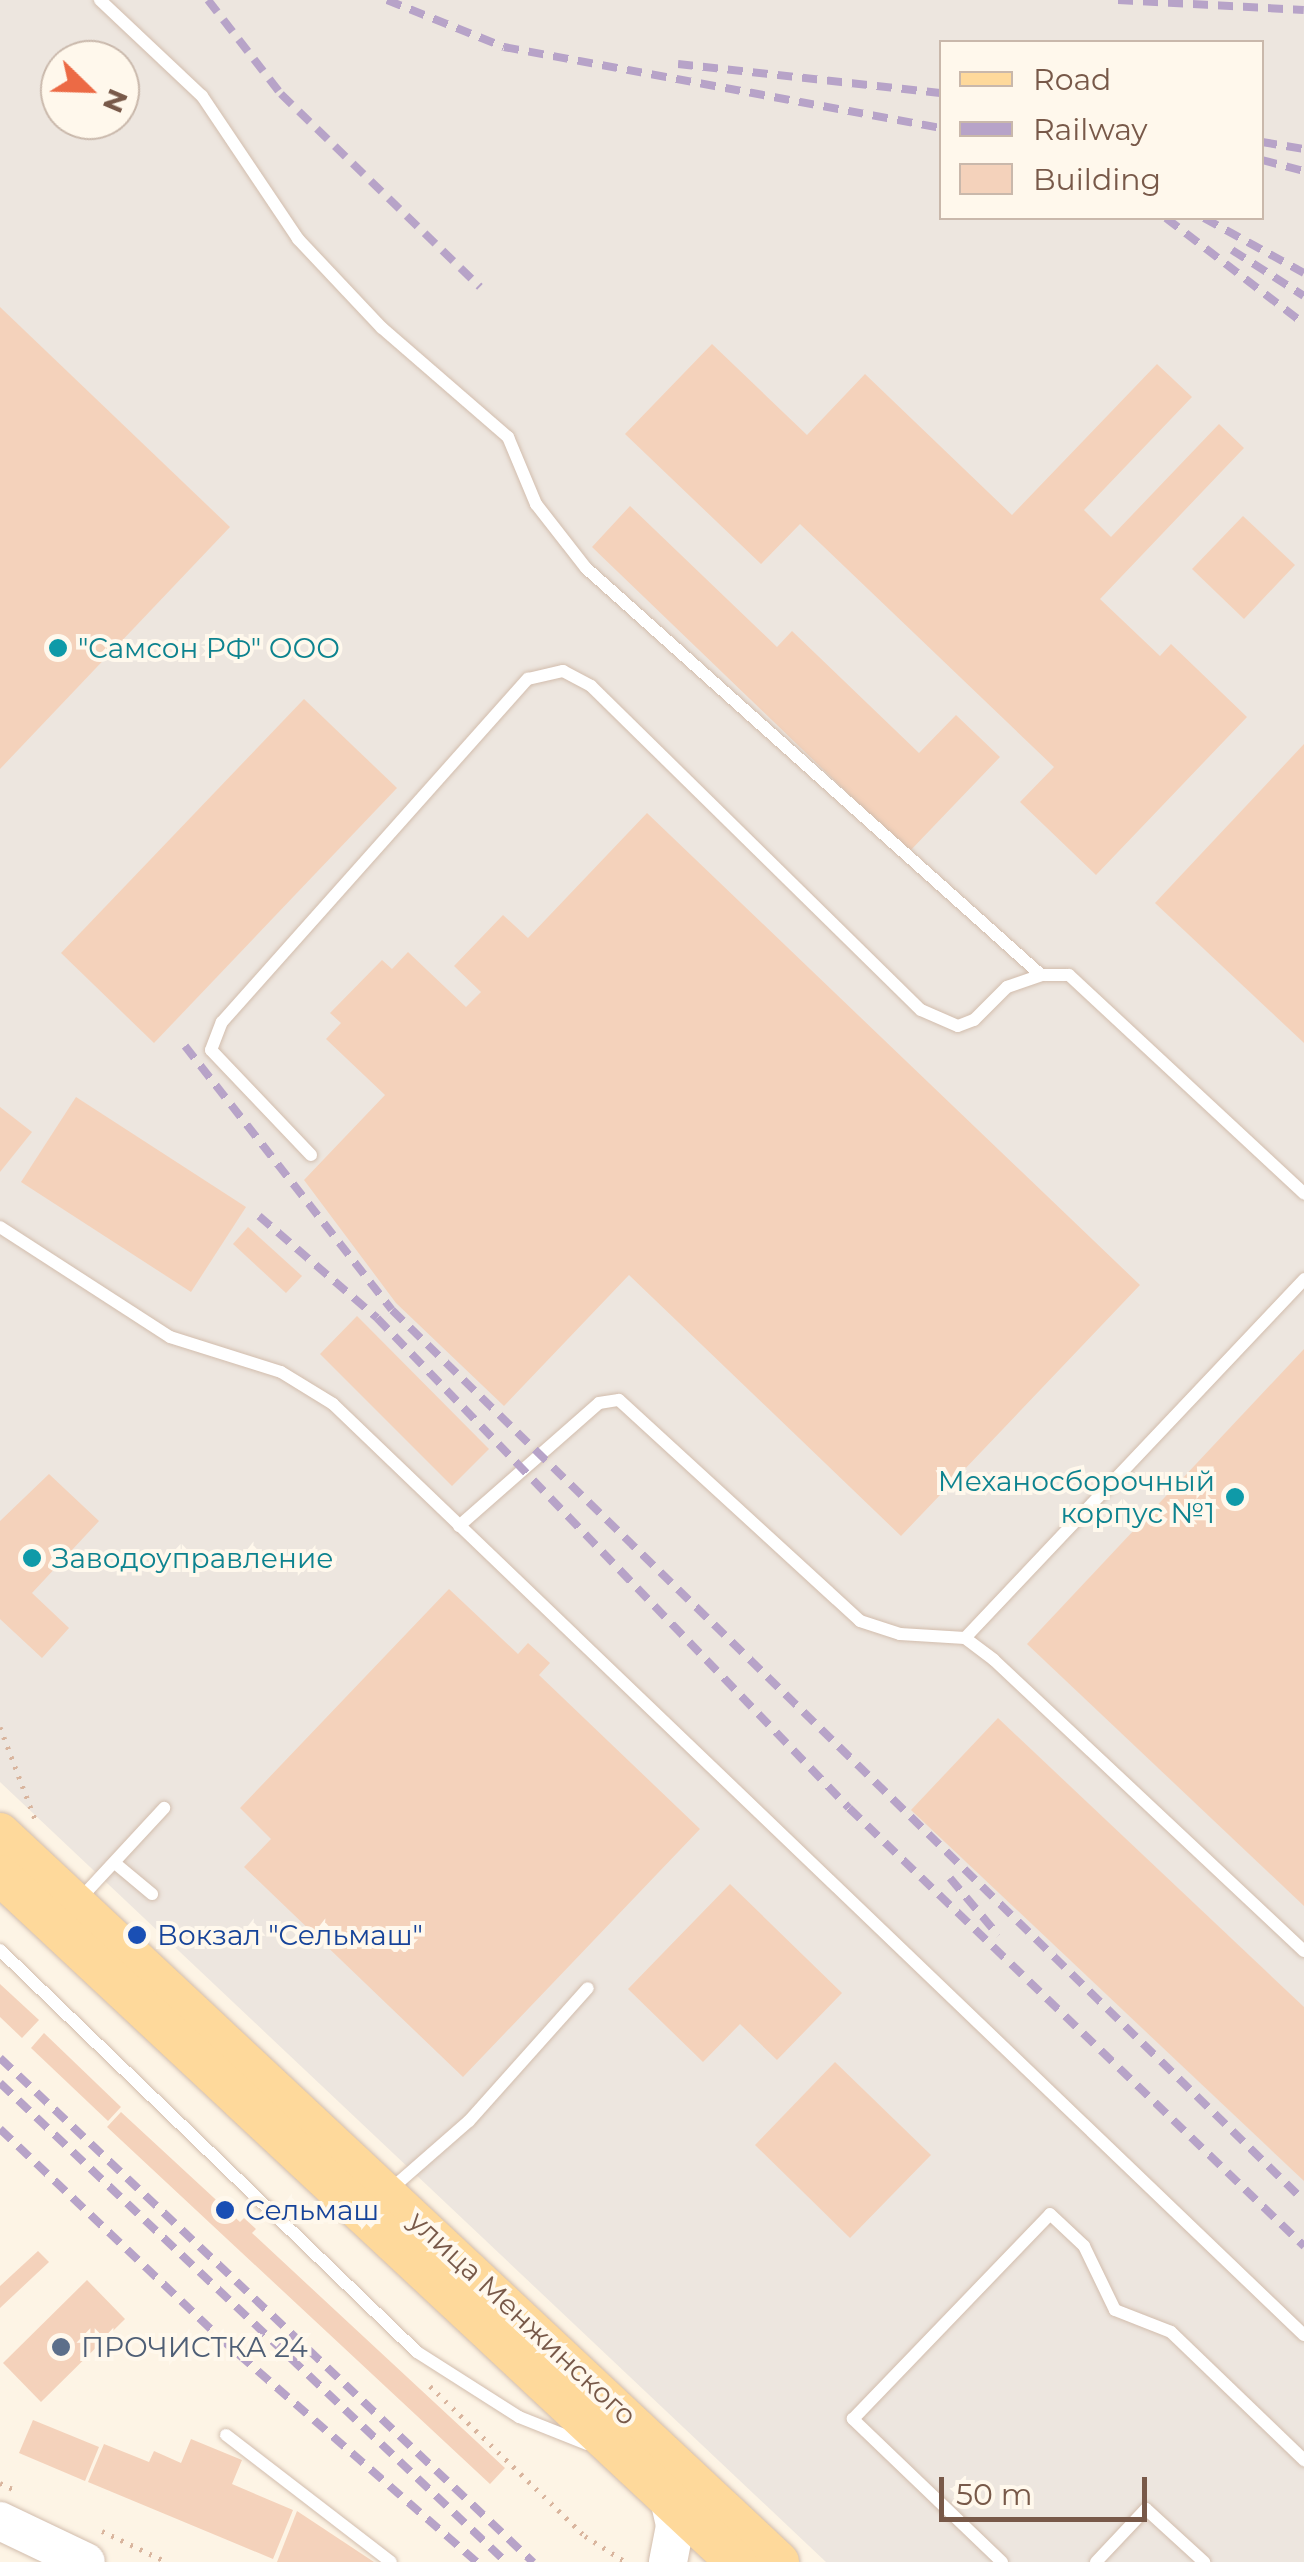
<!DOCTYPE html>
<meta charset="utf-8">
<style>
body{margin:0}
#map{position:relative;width:1304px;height:2562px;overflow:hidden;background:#fdf4e5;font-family:Montserrat,sans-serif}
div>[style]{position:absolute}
.industrial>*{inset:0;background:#ede6df}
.building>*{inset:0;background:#f4d2bb}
.path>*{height:5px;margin-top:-2.5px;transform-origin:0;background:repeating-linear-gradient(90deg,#d9b59e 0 2.5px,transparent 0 10.5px)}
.roads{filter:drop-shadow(0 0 2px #d2bdad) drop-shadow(0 0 2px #d2bdad)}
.lane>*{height:12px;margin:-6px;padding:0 6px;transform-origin:6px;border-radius:6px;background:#fff}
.secondary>*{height:38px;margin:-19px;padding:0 19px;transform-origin:19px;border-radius:19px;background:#fff}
.primary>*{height:40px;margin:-20px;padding:0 20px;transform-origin:20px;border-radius:20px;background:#fed99b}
.rail>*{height:8px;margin-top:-4px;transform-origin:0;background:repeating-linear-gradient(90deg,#b7a3c8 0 15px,transparent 0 25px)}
.dots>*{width:28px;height:28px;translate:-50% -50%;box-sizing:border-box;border:5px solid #fff8ec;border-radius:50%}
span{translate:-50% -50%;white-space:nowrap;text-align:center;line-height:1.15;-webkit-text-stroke:8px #fff8ec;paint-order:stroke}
.culture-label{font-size:28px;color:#0d838f}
.left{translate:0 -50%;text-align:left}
.right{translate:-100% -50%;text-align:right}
.transit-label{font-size:28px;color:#164399}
.street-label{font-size:28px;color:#785949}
.service-label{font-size:28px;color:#4e5e75}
.legend{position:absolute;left:939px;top:40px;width:325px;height:180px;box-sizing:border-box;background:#fff8ec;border:2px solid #c9b8ab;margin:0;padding:12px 18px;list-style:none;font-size:30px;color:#785949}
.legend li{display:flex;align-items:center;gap:20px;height:50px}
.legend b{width:50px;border:2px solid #c9b8ab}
.north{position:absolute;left:40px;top:40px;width:100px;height:100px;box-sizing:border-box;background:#fff8ec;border:2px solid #c9b8ab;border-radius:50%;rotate:113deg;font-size:28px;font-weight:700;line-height:40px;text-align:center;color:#785949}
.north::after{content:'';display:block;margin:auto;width:35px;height:45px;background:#ec6a45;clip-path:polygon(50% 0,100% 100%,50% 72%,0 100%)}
.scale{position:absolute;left:939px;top:2477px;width:208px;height:45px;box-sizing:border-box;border:5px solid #785949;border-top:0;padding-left:12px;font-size:30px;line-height:35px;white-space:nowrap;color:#785949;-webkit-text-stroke:8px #fff8ec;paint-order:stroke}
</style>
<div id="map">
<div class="industrial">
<i style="clip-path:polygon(evenodd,0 0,1304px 0,1304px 2562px,826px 2562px,0 1782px,0 0,942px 42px,1262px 42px,1262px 218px,942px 218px,942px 42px,0 0,60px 60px,120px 60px,120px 120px,60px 120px,60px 60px)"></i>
</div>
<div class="building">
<i style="clip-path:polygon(0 307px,230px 527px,0 769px)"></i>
<i style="clip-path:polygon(712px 344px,807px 435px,865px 374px,1012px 515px,1157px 364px,1192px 397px,1084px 510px,1111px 537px,1219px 424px,1244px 448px,1100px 599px,1160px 656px,1171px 644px,1247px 717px,1096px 875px,1020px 802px,1054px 767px,800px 524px,761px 564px,625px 434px)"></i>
<i style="clip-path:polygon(630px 506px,777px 647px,792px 631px,919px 753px,956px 715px,1000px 757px,909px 852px,592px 547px)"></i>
<i style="clip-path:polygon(1243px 516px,1295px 565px,1244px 619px,1192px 569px)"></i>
<i style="clip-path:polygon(304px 699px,397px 788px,154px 1043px,61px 953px)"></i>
<i style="clip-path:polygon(1304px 744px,1304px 1043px,1155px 903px)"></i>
<i style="clip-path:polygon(647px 813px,1140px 1285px,901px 1536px,629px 1275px,504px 1406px,396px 1303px,304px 1180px,385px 1095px,326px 1039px,341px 1023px,330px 1013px,382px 960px,392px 969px,408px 952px,466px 1007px,481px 992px,454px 966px,503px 915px,528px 938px)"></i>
<i style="clip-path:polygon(76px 1097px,246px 1207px,191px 1292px,21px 1182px)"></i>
<i style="clip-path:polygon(0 1107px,32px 1132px,0 1172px)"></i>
<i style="clip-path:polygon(248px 1227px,302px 1276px,286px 1293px,233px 1244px)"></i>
<i style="clip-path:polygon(357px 1316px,489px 1449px,452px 1486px,320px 1354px)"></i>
<i style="clip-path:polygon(1304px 1349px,1304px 1906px,1027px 1644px)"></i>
<i style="clip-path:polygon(49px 1474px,99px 1521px,32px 1593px,69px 1628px,42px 1658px,0 1619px,0 1521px)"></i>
<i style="clip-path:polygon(449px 1589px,518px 1654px,528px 1643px,550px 1663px,539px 1675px,700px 1829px,463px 2077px,244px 1867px,271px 1839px,240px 1808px)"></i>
<i style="clip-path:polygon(998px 1718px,1304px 2007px,1304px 2181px,911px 1810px)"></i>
<i style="clip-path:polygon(730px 1884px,842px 1993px,777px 2060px,740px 2024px,703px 2062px,628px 1989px)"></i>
<i style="clip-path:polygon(0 1984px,39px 2020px,22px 2038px,0 2017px)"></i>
<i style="clip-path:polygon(44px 2033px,121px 2107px,108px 2121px,31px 2048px)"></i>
<i style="clip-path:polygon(835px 2062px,931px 2155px,850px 2238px,755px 2145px)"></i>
<i style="clip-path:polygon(121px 2112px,240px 2222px,244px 2218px,256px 2229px,252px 2233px,505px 2468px,490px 2484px,107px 2127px)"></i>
<i style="clip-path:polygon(38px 2251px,49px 2262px,0 2308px,0 2286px)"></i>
<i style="clip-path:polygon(87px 2280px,125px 2319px,41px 2402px,3px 2363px)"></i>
<i style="clip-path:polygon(33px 2420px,99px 2447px,85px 2481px,19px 2453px)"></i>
<i style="clip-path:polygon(191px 2439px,242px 2460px,232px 2484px,293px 2510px,273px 2559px,88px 2482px,104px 2444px,149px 2462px,154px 2451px,181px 2463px)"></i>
<i style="clip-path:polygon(297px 2511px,374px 2562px,277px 2562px)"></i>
</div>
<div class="path">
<i style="left:0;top:1727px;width:98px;rotate:69.2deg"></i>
<i style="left:430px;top:2386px;width:216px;rotate:44.1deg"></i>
<i style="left:585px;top:2536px;width:49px;rotate:32.4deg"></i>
<i style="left:0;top:2483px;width:17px;rotate:25deg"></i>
<i style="left:102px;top:2531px;width:72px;rotate:25.5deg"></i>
</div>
<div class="roads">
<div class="lane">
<i style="left:100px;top:0;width:140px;rotate:43.3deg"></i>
<i style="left:202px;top:96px;width:172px;rotate:56.1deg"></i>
<i style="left:298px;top:239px;width:122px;rotate:46.7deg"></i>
<i style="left:382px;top:328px;width:167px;rotate:40.9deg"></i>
<i style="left:508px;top:437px;width:73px;rotate:67.3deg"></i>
<i style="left:536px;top:504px;width:81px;rotate:52deg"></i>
<i style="left:586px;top:568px;width:610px;rotate:41.81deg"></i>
<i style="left:311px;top:1155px;width:145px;rotate:-133.6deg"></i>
<i style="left:211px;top:1050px;width:30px;rotate:-69deg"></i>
<i style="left:222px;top:1022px;width:460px;rotate:-48.3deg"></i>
<i style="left:528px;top:679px;width:36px;rotate:-13deg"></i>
<i style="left:563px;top:671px;width:32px;rotate:28deg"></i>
<i style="left:591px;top:686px;width:462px;rotate:44.5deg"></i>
<i style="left:921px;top:1010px;width:40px;rotate:23.4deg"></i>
<i style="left:958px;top:1026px;width:17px;rotate:-21deg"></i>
<i style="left:974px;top:1020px;width:47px;rotate:-45deg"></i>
<i style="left:1007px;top:987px;width:36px;rotate:-19deg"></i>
<i style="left:1041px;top:975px;width:28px"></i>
<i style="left:1069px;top:975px;width:321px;rotate:42.9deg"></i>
<i style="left:0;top:1227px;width:202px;rotate:32.9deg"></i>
<i style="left:170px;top:1337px;width:116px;rotate:17.5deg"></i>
<i style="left:281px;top:1372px;width:61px;rotate:31.6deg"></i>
<i style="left:333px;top:1404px;width:1345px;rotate:43.8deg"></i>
<i style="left:459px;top:1526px;width:186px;rotate:-41.3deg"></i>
<i style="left:599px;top:1403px;width:20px;rotate:-9deg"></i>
<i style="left:619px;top:1400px;width:327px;rotate:42.5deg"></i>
<i style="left:860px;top:1621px;width:42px;rotate:18deg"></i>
<i style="left:900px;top:1634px;width:65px;rotate:3.5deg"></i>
<i style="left:965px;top:1638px;width:36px;rotate:37deg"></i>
<i style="left:994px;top:1660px;width:425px;rotate:43.2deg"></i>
<i style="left:965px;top:1638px;width:494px;rotate:-46.6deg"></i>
<i style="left:116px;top:1864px;width:47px;rotate:39.8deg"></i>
<i style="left:78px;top:1901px;width:127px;rotate:-47.2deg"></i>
<i style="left:0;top:1950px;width:579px;rotate:43.95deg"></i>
<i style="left:417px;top:2352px;width:121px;rotate:32.5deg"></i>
<i style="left:519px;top:2417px;width:73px;rotate:21.7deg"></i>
<i style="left:391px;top:2189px;width:103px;rotate:-41.1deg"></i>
<i style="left:469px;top:2121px;width:178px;rotate:-48.2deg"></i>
<i style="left:226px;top:2435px;width:208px;rotate:37.6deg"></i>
<i style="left:1002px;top:2562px;width:207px;rotate:-136.2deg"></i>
<i style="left:853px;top:2419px;width:284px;rotate:-46.1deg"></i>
<i style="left:1050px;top:2214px;width:47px;rotate:43.3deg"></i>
<i style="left:1084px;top:2246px;width:71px;rotate:64.2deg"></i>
<i style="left:1115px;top:2310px;width:60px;rotate:21.4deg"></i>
<i style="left:1171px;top:2332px;width:185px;rotate:43.9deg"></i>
<i style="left:1096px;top:2562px;width:73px;rotate:-46.7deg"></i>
<i style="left:1146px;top:2509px;width:79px;rotate:42.4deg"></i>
</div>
<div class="secondary">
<i style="left:0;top:2521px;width:95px;rotate:25.5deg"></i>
<i style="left:668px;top:2562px;width:38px;rotate:-79deg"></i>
<i style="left:675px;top:2525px;width:28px;rotate:-103deg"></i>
</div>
<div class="primary">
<i style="left:0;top:1833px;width:1067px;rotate:43.1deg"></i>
<i style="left:0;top:1875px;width:1007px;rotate:43.03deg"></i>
</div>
</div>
<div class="rail">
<i style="left:208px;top:0;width:119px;rotate:52.2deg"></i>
<i style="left:281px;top:94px;width:277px;rotate:44.1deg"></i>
<i style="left:387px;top:0;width:126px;rotate:21.9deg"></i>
<i style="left:504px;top:47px;width:445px;rotate:10.5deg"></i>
<i style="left:1118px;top:0;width:186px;rotate:3.1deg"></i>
<i style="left:678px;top:64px;width:266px;rotate:6.3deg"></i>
<i style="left:1262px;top:142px;width:43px;rotate:9.5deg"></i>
<i style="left:1262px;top:160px;width:43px;rotate:14.7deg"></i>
<i style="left:1166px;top:218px;width:174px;rotate:37.5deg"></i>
<i style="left:1204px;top:218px;width:114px;rotate:28.8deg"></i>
<i style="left:1232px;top:250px;width:85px;rotate:32.6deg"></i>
<i style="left:185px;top:1046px;width:335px;rotate:51.9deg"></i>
<i style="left:392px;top:1310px;width:1275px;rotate:44.33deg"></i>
<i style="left:259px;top:1216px;width:156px;rotate:40.8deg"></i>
<i style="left:377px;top:1318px;width:680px;rotate:46.07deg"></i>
<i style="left:849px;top:1808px;width:632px;rotate:43.91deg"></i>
<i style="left:950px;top:1878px;width:75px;rotate:49.9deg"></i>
<i style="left:0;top:2058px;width:734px;rotate:43.4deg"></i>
<i style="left:0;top:2083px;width:697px;rotate:43.43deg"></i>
<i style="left:0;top:2129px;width:303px;rotate:43.5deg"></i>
<i style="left:220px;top:2338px;width:341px;rotate:41.1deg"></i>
</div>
<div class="dots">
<i style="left:58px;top:648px;background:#0f9aa8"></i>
<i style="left:1235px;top:1497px;background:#0f9aa8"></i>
<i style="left:32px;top:1558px;background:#0f9aa8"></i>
<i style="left:137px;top:1935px;background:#1a4fb4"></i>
<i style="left:225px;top:2210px;background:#1a4fb4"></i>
<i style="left:61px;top:2347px;background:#5c6f8a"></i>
</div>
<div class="culture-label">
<span class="left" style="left:78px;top:648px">"Самсон РФ" ООО</span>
<span class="right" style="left:1215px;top:1497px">Механосборочный<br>корпус №1</span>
<span class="left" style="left:52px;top:1558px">Заводоуправление</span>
</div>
<div class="transit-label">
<span class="left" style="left:157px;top:1935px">Вокзал "Сельмаш"</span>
<span class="left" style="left:245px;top:2210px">Сельмаш</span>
</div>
<div class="street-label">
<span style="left:523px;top:2318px;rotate:43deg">улица Менжинского</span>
</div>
<div class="service-label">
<span class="left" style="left:81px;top:2347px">ПРОЧИСТКА 24</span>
</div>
<ul class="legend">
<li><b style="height:12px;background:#fed99b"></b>Road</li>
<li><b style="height:12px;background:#b7a3c8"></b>Railway</li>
<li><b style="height:28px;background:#f4d2bb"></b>Building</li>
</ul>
<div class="north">N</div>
<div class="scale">50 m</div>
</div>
